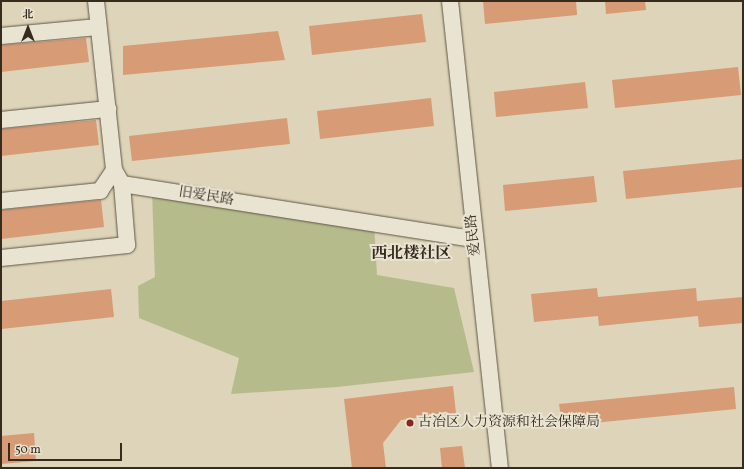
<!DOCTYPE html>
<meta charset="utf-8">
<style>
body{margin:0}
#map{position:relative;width:744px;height:469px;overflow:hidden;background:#ddd4b9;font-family:Vollkorn,"Noto Serif SC",serif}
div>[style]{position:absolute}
.green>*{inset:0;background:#b6bb8b}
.building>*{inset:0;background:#d79b76}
.roads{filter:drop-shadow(0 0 1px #605545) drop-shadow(0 0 1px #605545)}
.minor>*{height:16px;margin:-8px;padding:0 8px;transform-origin:8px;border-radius:8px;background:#e9e3d2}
.dots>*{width:11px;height:11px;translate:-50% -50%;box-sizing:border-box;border:2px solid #e9e3d2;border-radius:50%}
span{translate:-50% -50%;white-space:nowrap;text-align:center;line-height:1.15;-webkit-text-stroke:4px #e9e3d2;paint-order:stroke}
.street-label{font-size:14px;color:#372b1e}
.poi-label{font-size:14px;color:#372b1e}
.left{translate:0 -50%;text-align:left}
.quarter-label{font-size:16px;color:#372b1e;font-weight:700}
.frame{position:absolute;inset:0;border:2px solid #372b1e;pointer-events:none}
.north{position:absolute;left:8px;top:8px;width:40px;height:40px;-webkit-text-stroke:3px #e9e3d2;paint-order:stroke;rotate:0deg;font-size:11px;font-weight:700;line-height:16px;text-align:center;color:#372b1e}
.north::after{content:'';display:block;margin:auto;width:14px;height:18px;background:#372b1e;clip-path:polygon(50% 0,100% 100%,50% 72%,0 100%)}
.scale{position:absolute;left:8px;top:443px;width:114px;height:18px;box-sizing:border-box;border:2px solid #372b1e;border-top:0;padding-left:5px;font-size:12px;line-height:14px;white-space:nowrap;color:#372b1e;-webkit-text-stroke:3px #e9e3d2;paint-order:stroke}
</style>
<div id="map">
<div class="green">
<i style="clip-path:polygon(152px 191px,374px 224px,377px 275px,454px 288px,474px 372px,337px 387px,231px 394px,239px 358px,139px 318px,138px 286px,155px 277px)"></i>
</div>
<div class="building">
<i style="clip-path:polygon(483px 1px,576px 1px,577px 15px,485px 24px)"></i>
<i style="clip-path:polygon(605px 1px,645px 1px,646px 10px,606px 14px)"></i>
<i style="clip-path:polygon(422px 14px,426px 42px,312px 55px,309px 26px)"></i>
<i style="clip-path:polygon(278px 31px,285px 60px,123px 75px,123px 46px)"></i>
<i style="clip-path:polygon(86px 38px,89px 62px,1px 72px,1px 45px)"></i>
<i style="clip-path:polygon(738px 67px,741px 95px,615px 108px,612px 80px)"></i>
<i style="clip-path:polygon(585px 82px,588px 108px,496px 117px,494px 92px)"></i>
<i style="clip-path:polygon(431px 98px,434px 126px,320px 139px,317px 111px)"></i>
<i style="clip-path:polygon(287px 118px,290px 144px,132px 161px,129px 136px)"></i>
<i style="clip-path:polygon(96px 120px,99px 145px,1px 156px,1px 129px)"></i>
<i style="clip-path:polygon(743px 159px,743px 187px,626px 199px,623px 171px)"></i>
<i style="clip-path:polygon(594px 176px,597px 202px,505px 211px,503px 185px)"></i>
<i style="clip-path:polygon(101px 200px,104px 227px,1px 239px,1px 210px)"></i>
<i style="clip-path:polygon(597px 288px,598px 297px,696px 288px,697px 301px,743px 297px,743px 323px,699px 327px,698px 316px,599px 326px,598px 316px,534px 322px,531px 294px)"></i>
<i style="clip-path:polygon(111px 289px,114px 317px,1px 329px,1px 301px)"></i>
<i style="clip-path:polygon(453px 386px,456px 413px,401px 420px,383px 443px,386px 468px,352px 468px,344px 399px)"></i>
<i style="clip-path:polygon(734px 387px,736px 409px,562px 426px,559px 404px)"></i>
<i style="clip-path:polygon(34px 433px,36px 461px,1px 464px,1px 436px)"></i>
<i style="clip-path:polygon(462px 446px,465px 468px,442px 468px,440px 448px)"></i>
</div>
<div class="roads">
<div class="minor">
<i style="left:96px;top:1px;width:170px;rotate:83.9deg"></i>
<i style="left:114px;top:170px;width:16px;rotate:60deg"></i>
<i style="left:122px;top:184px;width:356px;rotate:8.9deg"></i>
<i style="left:450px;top:1px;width:470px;rotate:83.9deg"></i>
<i style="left:1px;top:36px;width:97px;rotate:-5.3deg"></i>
<i style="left:1px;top:120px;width:108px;rotate:-5.9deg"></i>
<i style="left:1px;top:201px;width:100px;rotate:-5.8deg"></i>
<i style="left:100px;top:191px;width:25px;rotate:-56deg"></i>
<i style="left:1px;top:258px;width:127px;rotate:-5.9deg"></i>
<i style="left:127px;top:245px;width:61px;rotate:-94.7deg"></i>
</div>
</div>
<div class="dots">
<i style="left:410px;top:423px;background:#8f2418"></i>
</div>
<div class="street-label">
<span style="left:206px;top:197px;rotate:9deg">旧爱民路</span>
<span style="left:474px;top:235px;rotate:-96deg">爱民路</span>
</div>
<div class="poi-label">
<span class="left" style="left:418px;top:423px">古冶区人力资源和社会保障局</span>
</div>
<div class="quarter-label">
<span style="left:411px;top:254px">西北楼社区</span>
</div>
<div class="frame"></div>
<div class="north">北</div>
<div class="scale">50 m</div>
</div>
